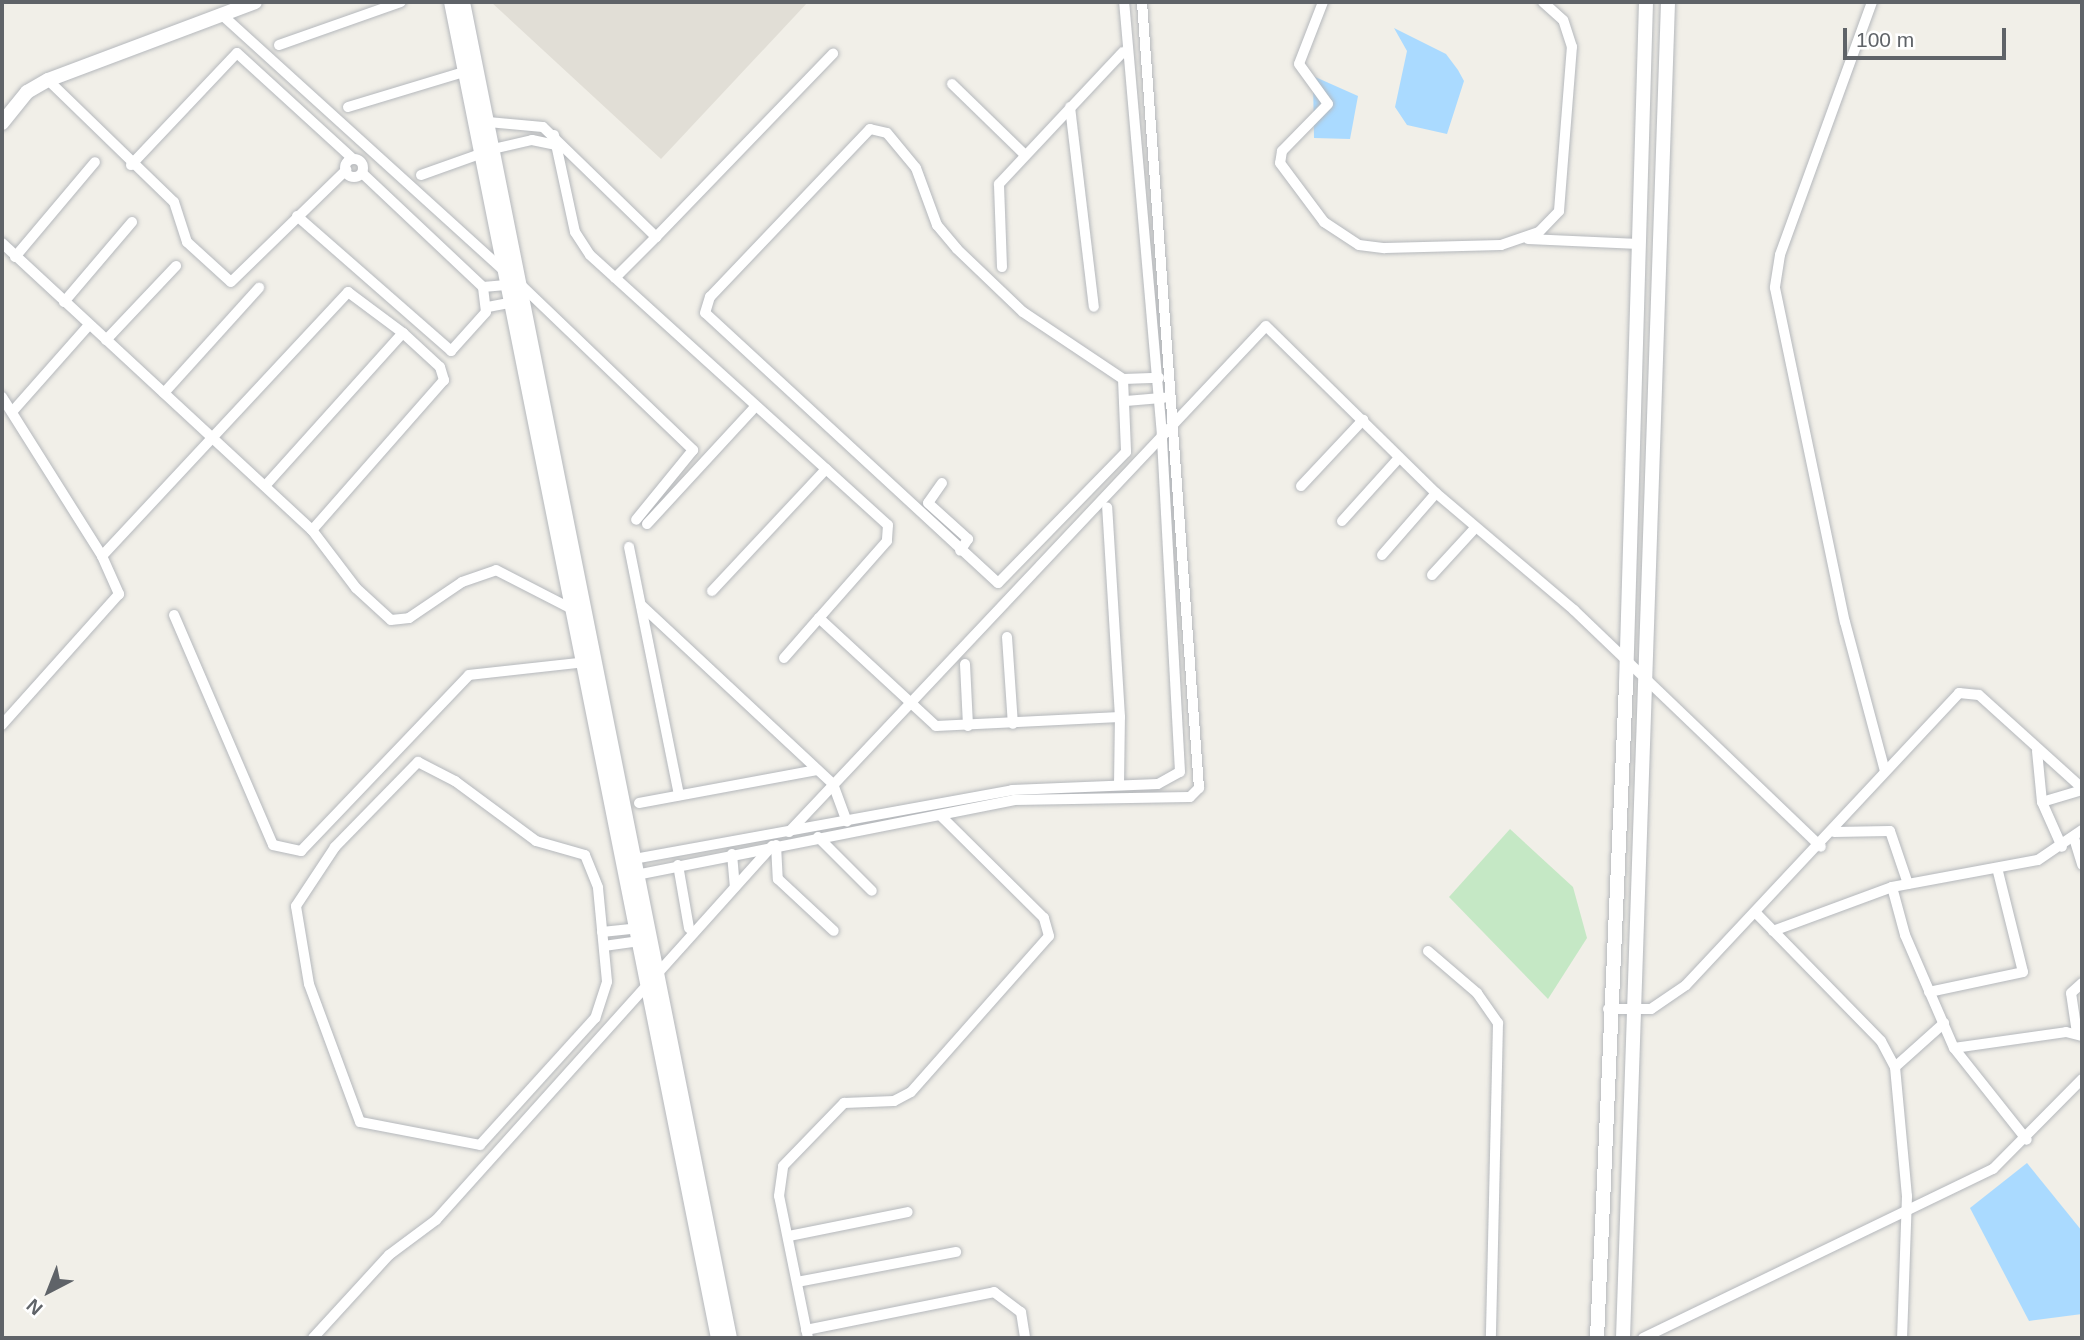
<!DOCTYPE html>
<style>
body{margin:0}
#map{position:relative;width:2084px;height:1340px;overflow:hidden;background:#f1efe8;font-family:Helvetica,sans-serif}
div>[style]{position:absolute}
.education>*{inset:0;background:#e1ded6}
.green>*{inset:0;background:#c5e8c5}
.water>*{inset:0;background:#aadaff}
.roads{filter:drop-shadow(0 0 2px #b5b8bc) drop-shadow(0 0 2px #b5b8bc)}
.street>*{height:10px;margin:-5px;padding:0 5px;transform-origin:5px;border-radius:5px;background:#fff}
.street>.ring{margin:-5px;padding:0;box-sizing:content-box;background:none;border:10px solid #fff;border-radius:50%}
.secondary>*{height:14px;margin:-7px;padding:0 7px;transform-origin:7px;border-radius:7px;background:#fff}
span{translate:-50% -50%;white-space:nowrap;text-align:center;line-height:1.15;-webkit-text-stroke:6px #fff;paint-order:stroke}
.frame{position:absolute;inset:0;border:4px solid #5f6368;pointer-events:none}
.north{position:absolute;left:14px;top:1256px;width:70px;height:70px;-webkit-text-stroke:5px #fff;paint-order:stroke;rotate:222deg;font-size:19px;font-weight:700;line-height:28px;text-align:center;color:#5f6368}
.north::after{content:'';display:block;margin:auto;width:24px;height:32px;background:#5f6368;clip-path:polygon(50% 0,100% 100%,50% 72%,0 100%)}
.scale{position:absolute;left:1843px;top:28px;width:163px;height:32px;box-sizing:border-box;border:4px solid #5f6368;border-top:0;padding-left:9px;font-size:21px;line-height:24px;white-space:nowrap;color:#5f6368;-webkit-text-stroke:5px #fff;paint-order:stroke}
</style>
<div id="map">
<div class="education">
<i style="clip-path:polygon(491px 2px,808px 2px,661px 159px)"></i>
</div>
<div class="green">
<i style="clip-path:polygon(1510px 829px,1573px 887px,1587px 938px,1548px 999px,1449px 897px)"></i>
</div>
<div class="water">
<i style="clip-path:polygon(1394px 28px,1446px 54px,1458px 70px,1464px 81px,1447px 134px,1407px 125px,1395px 107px,1407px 51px)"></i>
<i style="clip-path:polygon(1313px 76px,1358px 96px,1350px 139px,1314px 138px)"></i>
<i style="clip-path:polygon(2027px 1163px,2082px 1231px,2082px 1314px,2029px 1321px,1970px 1208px)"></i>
</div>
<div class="roads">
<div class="street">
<i style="left:1323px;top:2px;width:66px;rotate:111.2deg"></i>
<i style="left:1299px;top:64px;width:49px;rotate:54.1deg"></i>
<i style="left:1328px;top:104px;width:66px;rotate:134.4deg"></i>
<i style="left:1282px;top:151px;width:12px;rotate:99deg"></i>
<i style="left:1280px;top:163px;width:74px;rotate:53.3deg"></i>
<i style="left:1324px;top:222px;width:42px;rotate:33.3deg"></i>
<i style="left:1359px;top:245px;width:26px;rotate:7deg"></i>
<i style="left:1385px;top:248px;width:116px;rotate:-1.5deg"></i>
<i style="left:1501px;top:245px;width:40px;rotate:-18.9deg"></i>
<i style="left:1539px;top:232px;width:29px;rotate:-46deg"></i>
<i style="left:1559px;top:211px;width:165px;rotate:-85.5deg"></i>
<i style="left:1572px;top:47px;width:28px;rotate:-108deg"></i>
<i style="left:1563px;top:20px;width:27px;rotate:-138deg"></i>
<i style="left:1872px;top:2px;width:269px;rotate:110deg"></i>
<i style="left:1780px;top:255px;width:33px;rotate:99deg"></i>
<i style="left:1775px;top:288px;width:341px;rotate:78.2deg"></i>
<i style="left:1845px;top:622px;width:154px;rotate:75deg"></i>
<i style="left:221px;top:14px;width:384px;rotate:42.2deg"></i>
<i style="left:279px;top:45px;width:129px;rotate:-19.4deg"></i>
<i style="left:48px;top:80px;width:175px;rotate:44.1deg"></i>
<i style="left:174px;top:202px;width:42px;rotate:72deg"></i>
<i style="left:187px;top:242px;width:59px;rotate:42.3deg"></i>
<i style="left:231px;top:282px;width:161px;rotate:-44.2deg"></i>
<i style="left:952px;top:84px;width:100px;rotate:44.2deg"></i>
<i style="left:348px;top:107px;width:121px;rotate:-16.8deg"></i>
<i style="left:1070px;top:107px;width:201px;rotate:83.2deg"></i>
<i style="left:488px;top:122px;width:55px;rotate:5.2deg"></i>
<i style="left:543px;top:127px;width:158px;rotate:44.2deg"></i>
<i style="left:656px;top:237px;width:255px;rotate:-46deg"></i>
<i style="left:870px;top:129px;width:17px;rotate:13deg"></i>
<i style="left:887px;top:133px;width:45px;rotate:50.4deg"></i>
<i style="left:916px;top:168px;width:61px;rotate:69.8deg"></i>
<i style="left:937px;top:225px;width:31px;rotate:50deg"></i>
<i style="left:957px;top:249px;width:91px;rotate:43.7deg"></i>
<i style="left:1023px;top:312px;width:120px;rotate:33.8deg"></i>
<i style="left:1123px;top:379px;width:73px;rotate:87.6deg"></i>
<i style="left:1126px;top:452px;width:183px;rotate:134.3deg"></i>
<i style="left:998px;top:583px;width:398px;rotate:-137.3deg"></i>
<i style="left:705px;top:313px;width:17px;rotate:-73deg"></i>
<i style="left:710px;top:297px;width:232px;rotate:-46.4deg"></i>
<i style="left:554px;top:135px;width:99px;rotate:77.8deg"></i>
<i style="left:575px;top:232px;width:27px;rotate:57deg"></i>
<i style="left:590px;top:255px;width:402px;rotate:42.2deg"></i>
<i style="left:888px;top:525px;width:16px;rotate:94deg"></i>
<i style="left:887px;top:541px;width:103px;rotate:131.4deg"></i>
<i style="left:819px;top:618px;width:159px;rotate:42.7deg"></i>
<i style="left:936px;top:726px;width:184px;rotate:-2.8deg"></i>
<i style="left:1120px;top:717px;width:210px;rotate:-93.5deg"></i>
<i style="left:493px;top:149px;width:40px;rotate:-13deg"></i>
<i style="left:532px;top:140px;width:25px;rotate:12deg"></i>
<i class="ring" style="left:345px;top:159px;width:8px;height:8px"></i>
<i style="left:131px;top:165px;width:154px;rotate:-46.6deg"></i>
<i style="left:237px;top:53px;width:157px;rotate:42.4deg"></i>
<i style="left:421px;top:175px;width:63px;rotate:-19.6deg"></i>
<i style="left:297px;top:216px;width:205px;rotate:41.2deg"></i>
<i style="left:451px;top:351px;width:52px;rotate:-48.1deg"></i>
<i style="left:486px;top:312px;width:25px;rotate:-97deg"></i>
<i style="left:483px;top:287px;width:166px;rotate:-136.7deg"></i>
<i style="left:1528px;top:239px;width:111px;rotate:2.6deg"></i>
<i style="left:2px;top:243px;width:422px;rotate:42.8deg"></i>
<i style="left:312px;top:530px;width:73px;rotate:52.8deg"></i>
<i style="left:356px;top:588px;width:47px;rotate:42.4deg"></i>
<i style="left:391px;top:620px;width:18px;rotate:-6deg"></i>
<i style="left:409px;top:618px;width:64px;rotate:-34.2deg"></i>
<i style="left:462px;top:582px;width:36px;rotate:-19deg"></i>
<i style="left:496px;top:570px;width:85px;rotate:27.2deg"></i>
<i style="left:15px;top:257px;width:124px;rotate:-49.9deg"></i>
<i style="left:1002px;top:267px;width:83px;rotate:-92.1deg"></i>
<i style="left:999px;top:184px;width:181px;rotate:-46.8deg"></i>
<i style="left:615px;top:278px;width:58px;rotate:-45deg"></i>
<i style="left:520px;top:284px;width:240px;rotate:43.8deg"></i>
<i style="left:693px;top:450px;width:90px;rotate:129.2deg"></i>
<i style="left:483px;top:287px;width:23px;rotate:-5deg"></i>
<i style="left:64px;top:302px;width:105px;rotate:-49.6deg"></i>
<i style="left:488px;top:307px;width:21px;rotate:-11deg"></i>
<i style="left:106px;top:340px;width:102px;rotate:-46.6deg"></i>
<i style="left:1123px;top:379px;width:36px;rotate:-2deg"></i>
<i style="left:164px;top:393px;width:142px;rotate:-47.9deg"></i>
<i style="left:2px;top:397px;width:188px;rotate:57.8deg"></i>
<i style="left:102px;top:556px;width:42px;rotate:65.9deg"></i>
<i style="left:119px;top:594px;width:176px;rotate:131.8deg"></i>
<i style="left:1126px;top:401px;width:38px;rotate:-5deg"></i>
<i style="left:12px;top:412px;width:116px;rotate:-48.5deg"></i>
<i style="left:942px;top:483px;width:24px;rotate:125deg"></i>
<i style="left:928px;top:503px;width:54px;rotate:42deg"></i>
<i style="left:968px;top:539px;width:14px;rotate:124deg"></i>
<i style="left:265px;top:486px;width:206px;rotate:-48deg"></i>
<i style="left:1301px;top:486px;width:91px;rotate:-46.8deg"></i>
<i style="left:1342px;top:521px;width:85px;rotate:-47.9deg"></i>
<i style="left:647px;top:524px;width:159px;rotate:-47.3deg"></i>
<i style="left:629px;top:547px;width:253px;rotate:78.6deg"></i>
<i style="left:1382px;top:555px;width:82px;rotate:-48.9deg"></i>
<i style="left:102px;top:556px;width:361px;rotate:-47deg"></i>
<i style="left:348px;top:292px;width:69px;rotate:36.7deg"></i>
<i style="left:403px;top:333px;width:50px;rotate:42.6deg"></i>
<i style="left:440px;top:367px;width:14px;rotate:73deg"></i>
<i style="left:444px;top:380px;width:200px;rotate:131.3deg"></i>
<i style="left:1432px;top:575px;width:64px;rotate:-47.5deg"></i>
<i style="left:712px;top:591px;width:167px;rotate:-46.9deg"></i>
<i style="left:641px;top:605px;width:262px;rotate:43deg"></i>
<i style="left:833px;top:784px;width:40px;rotate:69.8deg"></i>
<i style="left:174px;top:615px;width:250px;rotate:66.7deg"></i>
<i style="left:273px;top:845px;width:29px;rotate:12deg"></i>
<i style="left:301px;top:851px;width:243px;rotate:-46.3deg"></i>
<i style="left:469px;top:675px;width:119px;rotate:-6.3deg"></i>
<i style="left:1007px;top:637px;width:87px;rotate:86.1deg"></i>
<i style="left:784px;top:658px;width:53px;rotate:-48.8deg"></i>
<i style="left:965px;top:664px;width:62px;rotate:87.2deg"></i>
<i style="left:2037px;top:751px;width:51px;rotate:84.4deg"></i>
<i style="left:2042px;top:802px;width:49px;rotate:66deg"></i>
<i style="left:418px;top:762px;width:42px;rotate:27.2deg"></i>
<i style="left:455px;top:781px;width:101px;rotate:36.5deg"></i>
<i style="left:536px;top:841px;width:51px;rotate:15.9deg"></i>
<i style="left:585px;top:855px;width:35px;rotate:68deg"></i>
<i style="left:598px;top:888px;width:94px;rotate:84.5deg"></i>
<i style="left:607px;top:982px;width:38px;rotate:108deg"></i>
<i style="left:595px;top:1018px;width:171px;rotate:132.2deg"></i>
<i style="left:480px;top:1145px;width:122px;rotate:-169.1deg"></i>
<i style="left:360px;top:1122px;width:147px;rotate:-110.3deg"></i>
<i style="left:309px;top:984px;width:79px;rotate:-99.5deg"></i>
<i style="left:296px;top:906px;width:71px;rotate:-56.5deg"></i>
<i style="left:335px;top:847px;width:119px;rotate:-45.7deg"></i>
<i style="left:1119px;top:785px;width:68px;rotate:-89.2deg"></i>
<i style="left:2042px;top:802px;width:42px;rotate:-16.7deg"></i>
<i style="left:639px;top:803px;width:181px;rotate:-10.5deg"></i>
<i style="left:789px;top:832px;width:695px;rotate:-46.69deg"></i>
<i style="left:1266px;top:326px;width:238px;rotate:44.5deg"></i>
<i style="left:1436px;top:493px;width:181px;rotate:40.3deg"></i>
<i style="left:1574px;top:610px;width:342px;rotate:43.8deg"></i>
<i style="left:1834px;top:832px;width:56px;rotate:-1deg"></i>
<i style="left:1890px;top:831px;width:56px;rotate:71.2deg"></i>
<i style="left:818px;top:837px;width:76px;rotate:45deg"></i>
<i style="left:2074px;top:838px;width:28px;rotate:73deg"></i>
<i style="left:776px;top:845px;width:34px;rotate:87deg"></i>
<i style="left:778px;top:879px;width:76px;rotate:42.9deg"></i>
<i style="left:732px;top:854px;width:33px;rotate:85deg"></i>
<i style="left:634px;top:859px;width:384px;rotate:-10.3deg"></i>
<i style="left:1012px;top:790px;width:146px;rotate:-2.4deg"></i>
<i style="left:1158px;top:784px;width:25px;rotate:-29deg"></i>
<i style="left:1180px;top:772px;width:337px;rotate:-93.1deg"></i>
<i style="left:1162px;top:435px;width:435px;rotate:-95deg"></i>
<i style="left:678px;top:865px;width:64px;rotate:80.1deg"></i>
<i style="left:636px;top:875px;width:385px;rotate:-11.2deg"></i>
<i style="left:1014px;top:800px;width:176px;rotate:-1deg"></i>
<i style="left:1190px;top:797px;width:13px;rotate:-45deg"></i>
<i style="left:1199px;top:788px;width:788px;rotate:-94.15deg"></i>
<i style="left:1892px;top:887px;width:50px;rotate:74.8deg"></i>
<i style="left:1905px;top:935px;width:123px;rotate:66.6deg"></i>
<i style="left:1954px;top:1048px;width:117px;rotate:51.6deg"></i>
<i style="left:1756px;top:913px;width:179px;rotate:45.7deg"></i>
<i style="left:1881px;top:1041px;width:30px;rotate:62deg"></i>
<i style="left:1895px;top:1067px;width:130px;rotate:84.7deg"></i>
<i style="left:1907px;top:1196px;width:142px;rotate:92deg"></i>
<i style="left:1773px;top:931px;width:127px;rotate:-20.3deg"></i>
<i style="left:1892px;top:887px;width:148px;rotate:-10.5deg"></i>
<i style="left:2038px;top:860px;width:53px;rotate:-34.3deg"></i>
<i style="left:602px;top:932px;width:36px;rotate:-6deg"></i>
<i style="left:604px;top:946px;width:36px;rotate:-8deg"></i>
<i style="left:1428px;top:951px;width:65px;rotate:40.6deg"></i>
<i style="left:1477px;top:993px;width:37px;rotate:55deg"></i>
<i style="left:1498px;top:1023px;width:315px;rotate:91.3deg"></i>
<i style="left:1929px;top:992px;width:96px;rotate:-12deg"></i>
<i style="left:2023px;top:972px;width:103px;rotate:-104deg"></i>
<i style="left:1608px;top:1009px;width:43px"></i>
<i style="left:1651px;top:1009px;width:42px;rotate:-34.4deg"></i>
<i style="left:1686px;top:985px;width:400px;rotate:-46.9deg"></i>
<i style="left:1959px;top:693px;width:20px;rotate:6deg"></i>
<i style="left:1979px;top:695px;width:139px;rotate:42.1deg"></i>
<i style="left:2077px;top:1033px;width:40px;rotate:-98.5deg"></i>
<i style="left:2071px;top:993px;width:15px;rotate:-42deg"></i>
<i style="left:1954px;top:1048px;width:113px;rotate:-8.1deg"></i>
<i style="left:2066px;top:1032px;width:16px;rotate:14deg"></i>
<i style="left:1895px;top:1067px;width:66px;rotate:-41.9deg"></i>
<i style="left:789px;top:1236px;width:121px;rotate:-11.4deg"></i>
<i style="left:797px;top:1282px;width:162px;rotate:-10.7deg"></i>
<i style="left:806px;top:1330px;width:192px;rotate:-11.4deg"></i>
<i style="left:994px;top:1292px;width:34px;rotate:37deg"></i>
<i style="left:1021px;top:1312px;width:26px;rotate:81deg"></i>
<i style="left:313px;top:1338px;width:113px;rotate:-47.5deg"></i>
<i style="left:389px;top:1255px;width:59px;rotate:-36.7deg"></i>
<i style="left:436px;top:1220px;width:503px;rotate:-48.06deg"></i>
<i style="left:808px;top:1338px;width:145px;rotate:-101.5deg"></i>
<i style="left:779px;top:1196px;width:30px;rotate:-82deg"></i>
<i style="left:783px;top:1166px;width:88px;rotate:-45.9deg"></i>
<i style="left:844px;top:1103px;width:50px;rotate:-2.3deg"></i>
<i style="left:894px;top:1101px;width:19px;rotate:-28deg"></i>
<i style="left:911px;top:1092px;width:208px;rotate:-48.5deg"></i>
<i style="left:1049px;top:936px;width:19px;rotate:-106deg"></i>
<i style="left:1044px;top:918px;width:146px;rotate:-135.3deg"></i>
<i style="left:1643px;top:1338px;width:389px;rotate:-25.8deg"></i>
<i style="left:1993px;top:1169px;width:127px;rotate:-45.3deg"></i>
</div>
<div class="secondary">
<i style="left:451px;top:2px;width:1362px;rotate:78.7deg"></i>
<i style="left:463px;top:2px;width:1362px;rotate:78.7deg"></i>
<i style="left:2px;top:123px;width:40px;rotate:-51deg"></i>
<i style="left:27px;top:92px;width:24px;rotate:-30deg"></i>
<i style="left:48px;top:80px;width:221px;rotate:-20.6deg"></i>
<i style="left:1597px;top:1338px;width:655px;rotate:-87.46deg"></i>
<i style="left:1626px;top:684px;width:682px;rotate:-88.32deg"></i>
<i style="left:1623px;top:1338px;width:1337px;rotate:-88.07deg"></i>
</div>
</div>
<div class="frame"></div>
<div class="north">N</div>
<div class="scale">100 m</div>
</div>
